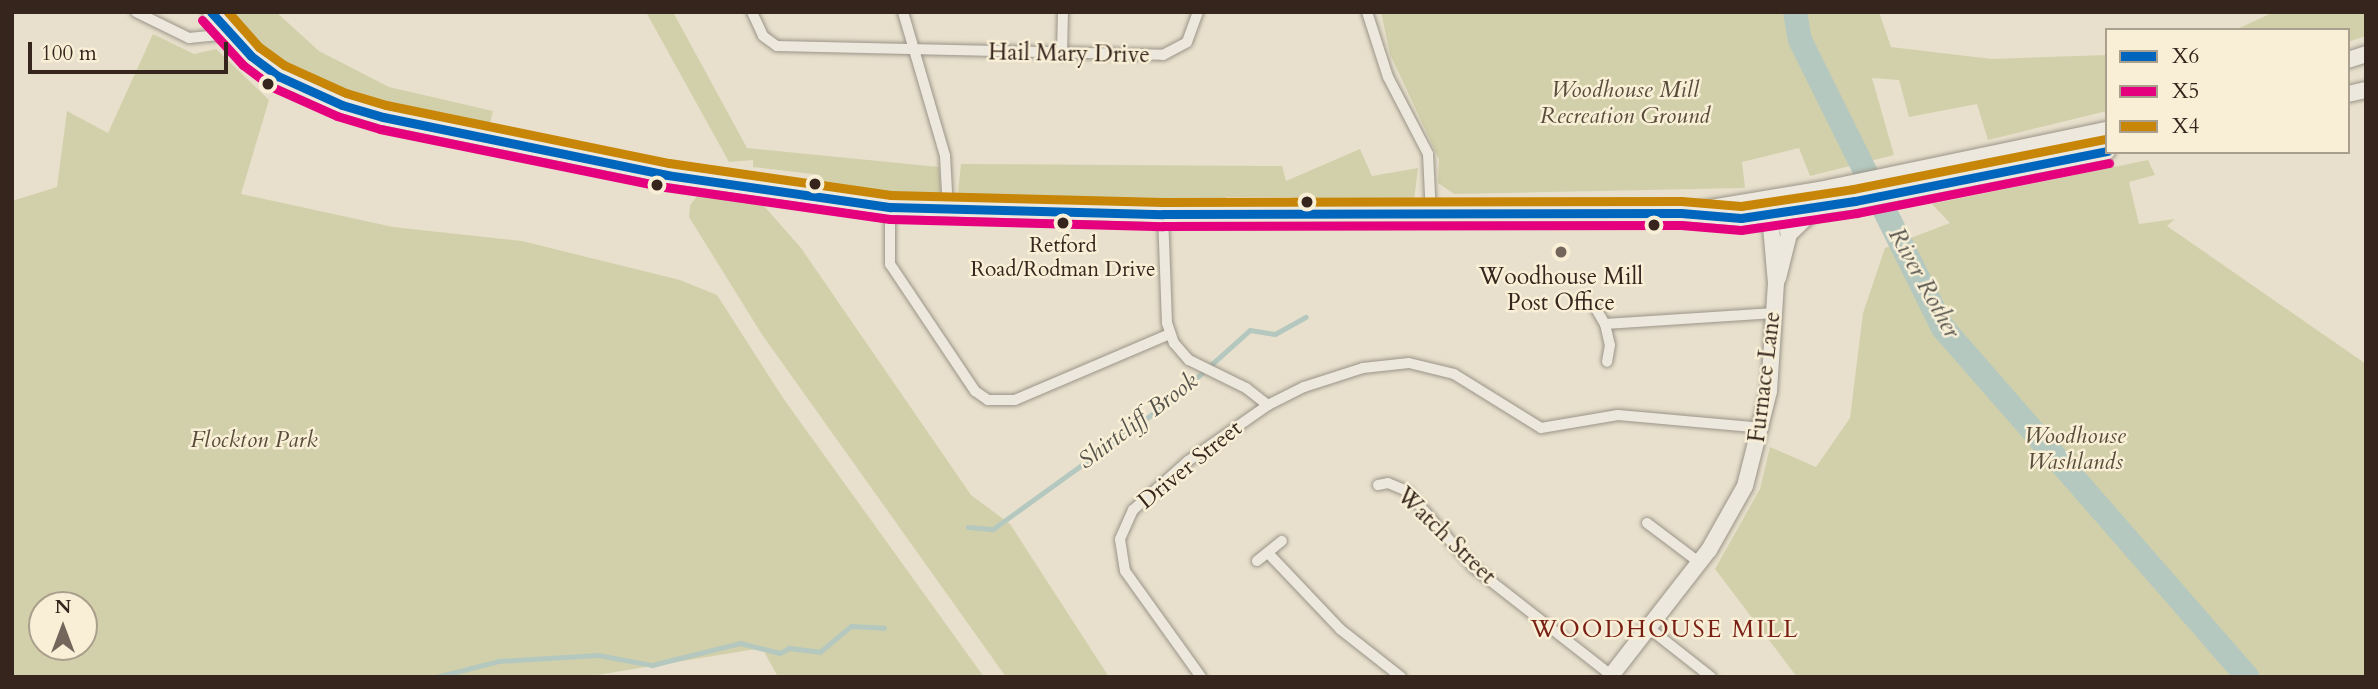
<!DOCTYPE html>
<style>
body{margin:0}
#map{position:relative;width:2378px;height:689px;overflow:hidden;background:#e8e0cc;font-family:Cardo,serif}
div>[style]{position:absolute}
.green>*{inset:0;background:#d2d0aa}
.stream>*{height:4.5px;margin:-2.25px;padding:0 2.25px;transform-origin:2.25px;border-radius:2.25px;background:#b4c8bf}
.river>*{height:24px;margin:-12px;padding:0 12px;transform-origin:12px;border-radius:12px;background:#b4c8bf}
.roads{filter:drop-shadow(0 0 2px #9b9488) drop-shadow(0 0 2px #9b9488)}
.street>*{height:10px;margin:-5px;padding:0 5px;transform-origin:5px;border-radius:5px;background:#ece8de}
.secondary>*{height:16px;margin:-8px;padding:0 8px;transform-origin:8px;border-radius:8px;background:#ece8de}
.bus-1>*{height:9px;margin:-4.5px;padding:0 4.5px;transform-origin:4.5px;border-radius:4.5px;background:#0065bd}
.bus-2>*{height:9px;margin:-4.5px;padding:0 4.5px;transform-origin:4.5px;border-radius:4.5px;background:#e5007d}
.bus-3>*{height:9px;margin:-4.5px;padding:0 4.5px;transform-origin:4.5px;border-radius:4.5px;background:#c78607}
.dots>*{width:19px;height:19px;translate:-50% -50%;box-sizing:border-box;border:4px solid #f8efd6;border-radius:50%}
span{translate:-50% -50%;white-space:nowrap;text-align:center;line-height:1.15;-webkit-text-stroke:5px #f8efd6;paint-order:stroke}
.bus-label{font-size:21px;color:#36251d}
.street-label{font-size:23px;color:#36251d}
.park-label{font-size:23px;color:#584c3a;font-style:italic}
.poi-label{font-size:23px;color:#36251d}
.water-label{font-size:24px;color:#55534c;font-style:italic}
.neighbourhood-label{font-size:24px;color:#7a1f14;letter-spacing:2px}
.frame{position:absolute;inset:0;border:14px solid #36251d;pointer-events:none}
.legend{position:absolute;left:2105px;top:28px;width:245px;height:126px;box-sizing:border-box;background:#f8efd6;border:2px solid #aa9e8c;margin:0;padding:9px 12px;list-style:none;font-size:21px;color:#36251d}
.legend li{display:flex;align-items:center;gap:14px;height:35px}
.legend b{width:35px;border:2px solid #aa9e8c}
.north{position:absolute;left:28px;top:591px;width:70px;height:70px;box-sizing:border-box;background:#f8efd6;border:2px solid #aa9e8c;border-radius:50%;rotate:0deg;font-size:19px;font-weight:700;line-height:28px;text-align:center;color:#36251d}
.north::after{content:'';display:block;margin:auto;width:24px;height:32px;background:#74665a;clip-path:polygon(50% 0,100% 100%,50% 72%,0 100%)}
.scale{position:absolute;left:28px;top:42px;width:200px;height:32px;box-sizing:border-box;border:4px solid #36251d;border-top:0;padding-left:9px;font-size:21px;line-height:24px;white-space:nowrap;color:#36251d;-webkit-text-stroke:5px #f8efd6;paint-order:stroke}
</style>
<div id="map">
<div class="green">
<i style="clip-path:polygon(228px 12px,276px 12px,319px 51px,389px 87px,493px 111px,489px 127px,331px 89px,263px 51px)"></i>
<i style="clip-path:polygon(646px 12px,673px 12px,747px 148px,939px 167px,941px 194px,935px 198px,845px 190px,821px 184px,820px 175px,753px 167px,753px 160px,729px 162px)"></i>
<i style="clip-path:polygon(1381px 12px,1879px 12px,1891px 47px,1992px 59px,2107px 55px,2107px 111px,1988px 140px,1977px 104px,1909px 117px,1899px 80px,1872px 78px,1894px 155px,1810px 176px,1799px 148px,1742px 162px,1745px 188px,1454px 194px,1438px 183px,1439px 159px,1390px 54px)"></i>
<i style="clip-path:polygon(2274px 12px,2366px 12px,2366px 36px,2348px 42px,2348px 30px,2235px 30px)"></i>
<i style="clip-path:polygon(evenodd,153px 34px,194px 54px,216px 49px,269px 100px,241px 194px,393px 227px,522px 241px,680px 280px,717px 295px,783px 398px,984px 677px,778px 677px,762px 648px,585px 677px,12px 677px,12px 201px,57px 187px,67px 111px,108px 133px,153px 34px,42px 605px,84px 605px,84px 647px,42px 647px,42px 605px)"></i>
<i style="clip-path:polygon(1360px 149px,1372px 176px,1418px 168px,1414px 201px,1295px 201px,1291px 197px,1226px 197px,1226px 203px,966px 200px,958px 193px,961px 164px,1282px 166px,1286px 181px)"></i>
<i style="clip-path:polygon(2148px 160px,2155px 175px,2129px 182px,2139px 224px,2175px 219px,2167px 226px,2366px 364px,2366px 677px,1797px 677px,1715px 569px,1760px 489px,1770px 447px,1816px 467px,1850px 418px,1863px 313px,1885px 248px,1950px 223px,1932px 204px)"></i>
<i style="clip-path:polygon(698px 195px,756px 197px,801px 248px,971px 495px,1010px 524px,1109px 677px,1006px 677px,761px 333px,689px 217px,690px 205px)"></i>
</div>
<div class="stream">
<i style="left:968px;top:527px;width:25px;rotate:5deg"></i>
<i style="left:993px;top:529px;width:222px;rotate:-35.8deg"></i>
<i style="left:1173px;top:399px;width:103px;rotate:-41.9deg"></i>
<i style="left:1250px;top:330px;width:25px;rotate:9deg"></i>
<i style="left:1275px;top:334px;width:35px;rotate:-29deg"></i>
<i style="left:436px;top:677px;width:65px;rotate:-14.3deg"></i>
<i style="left:499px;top:661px;width:99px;rotate:-3.5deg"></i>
<i style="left:598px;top:655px;width:55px;rotate:10.5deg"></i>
<i style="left:652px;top:665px;width:91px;rotate:-14deg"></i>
<i style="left:740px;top:643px;width:41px;rotate:14deg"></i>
<i style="left:780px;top:653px;width:10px;rotate:-29deg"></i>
<i style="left:789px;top:648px;width:31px;rotate:7deg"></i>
<i style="left:820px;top:652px;width:40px;rotate:-40deg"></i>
<i style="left:851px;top:626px;width:33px;rotate:3deg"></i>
</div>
<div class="river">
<i style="left:1795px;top:12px;width:28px;rotate:80deg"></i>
<i style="left:1800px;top:40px;width:322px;rotate:63.6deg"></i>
<i style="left:1943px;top:328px;width:463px;rotate:48.9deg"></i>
</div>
<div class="roads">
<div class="street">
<i style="left:136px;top:12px;width:59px;rotate:26.1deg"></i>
<i style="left:189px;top:38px;width:40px;rotate:-5.7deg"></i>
<i style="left:752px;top:12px;width:26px;rotate:65deg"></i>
<i style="left:763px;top:36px;width:17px;rotate:36deg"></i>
<i style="left:777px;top:46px;width:386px;rotate:1.3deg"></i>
<i style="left:1163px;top:55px;width:27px;rotate:-28deg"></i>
<i style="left:1187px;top:42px;width:32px;rotate:-70deg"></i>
<i style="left:903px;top:12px;width:150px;rotate:73.7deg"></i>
<i style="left:945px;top:156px;width:54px;rotate:86.8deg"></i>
<i style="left:1367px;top:12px;width:68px;rotate:72.1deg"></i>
<i style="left:1388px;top:77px;width:87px;rotate:62.5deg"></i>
<i style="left:1428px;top:154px;width:61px;rotate:87.2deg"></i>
<i style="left:1062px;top:55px;width:43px;rotate:-88.7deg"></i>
<i style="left:890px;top:207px;width:57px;rotate:90deg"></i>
<i style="left:890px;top:264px;width:153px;rotate:56.2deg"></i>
<i style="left:975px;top:391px;width:16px;rotate:35deg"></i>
<i style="left:988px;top:400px;width:27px"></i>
<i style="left:1015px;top:400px;width:168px;rotate:-23.1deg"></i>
<i style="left:1163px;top:214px;width:109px;rotate:87.9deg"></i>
<i style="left:1167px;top:323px;width:21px;rotate:71deg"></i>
<i style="left:1174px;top:343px;width:23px;rotate:49deg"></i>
<i style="left:1189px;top:360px;width:64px;rotate:26.2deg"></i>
<i style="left:1246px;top:388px;width:28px;rotate:38deg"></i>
<i style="left:1595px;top:307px;width:20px;rotate:60deg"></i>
<i style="left:1605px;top:324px;width:170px;rotate:-3.7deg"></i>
<i style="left:1605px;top:324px;width:22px;rotate:77deg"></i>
<i style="left:1610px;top:345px;width:17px;rotate:100deg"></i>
<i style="left:1378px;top:485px;width:10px;rotate:-11deg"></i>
<i style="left:1388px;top:483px;width:21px;rotate:23deg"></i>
<i style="left:1407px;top:491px;width:102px;rotate:49deg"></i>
<i style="left:1474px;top:568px;width:174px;rotate:38deg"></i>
<i style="left:1647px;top:523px;width:66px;rotate:37deg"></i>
<i style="left:1268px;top:553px;width:105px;rotate:46.5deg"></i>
<i style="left:1340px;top:629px;width:78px;rotate:38.2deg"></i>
<i style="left:1257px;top:561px;width:32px;rotate:-39deg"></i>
<i style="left:1650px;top:629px;width:78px;rotate:38.2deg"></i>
<i style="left:1201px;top:677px;width:130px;rotate:-125.6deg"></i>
<i style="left:1125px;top:571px;width:32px;rotate:-99deg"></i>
<i style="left:1120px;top:539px;width:32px;rotate:-66deg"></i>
<i style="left:1133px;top:510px;width:74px;rotate:-41.7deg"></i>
<i style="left:1188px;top:461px;width:98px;rotate:-35deg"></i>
<i style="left:1268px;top:405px;width:40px;rotate:-26.6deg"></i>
<i style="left:1304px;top:387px;width:62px;rotate:-17.9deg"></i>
<i style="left:1363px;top:368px;width:46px;rotate:-6.2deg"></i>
<i style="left:1409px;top:363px;width:46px;rotate:13.7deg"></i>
<i style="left:1454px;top:374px;width:102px;rotate:31.8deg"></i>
<i style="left:1541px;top:428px;width:78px;rotate:-9.6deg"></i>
<i style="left:1618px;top:415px;width:146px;rotate:5.1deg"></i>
</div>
<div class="secondary">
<i style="left:211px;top:12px;width:59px;rotate:47.7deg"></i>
<i style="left:251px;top:56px;width:34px;rotate:37deg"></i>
<i style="left:278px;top:76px;width:70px;rotate:24.4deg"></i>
<i style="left:342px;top:105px;width:43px;rotate:16.3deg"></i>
<i style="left:383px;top:117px;width:290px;rotate:11.5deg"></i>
<i style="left:667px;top:175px;width:225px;rotate:8.2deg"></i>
<i style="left:890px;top:207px;width:273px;rotate:1.5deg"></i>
<i style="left:1163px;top:214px;width:518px;rotate:-0.11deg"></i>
<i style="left:1681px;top:213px;width:60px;rotate:4.8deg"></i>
<i style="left:1741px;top:218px;width:115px;rotate:-8.5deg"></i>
<i style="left:1855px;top:201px;width:257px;rotate:-11.2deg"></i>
<i style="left:2348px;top:60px;width:19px;rotate:-18deg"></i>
<i style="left:2348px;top:94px;width:18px;rotate:-13deg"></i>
<i style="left:1687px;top:212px;width:134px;rotate:-9.5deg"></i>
<i style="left:1819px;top:190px;width:294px;rotate:-11.8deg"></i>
<i style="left:1789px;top:234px;width:39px;rotate:-44deg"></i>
<i style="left:1778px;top:278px;width:45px;rotate:-76deg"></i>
<i style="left:1789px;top:234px;width:33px;rotate:-108deg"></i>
<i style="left:1610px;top:677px;width:161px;rotate:-52.1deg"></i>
<i style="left:1709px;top:550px;width:73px;rotate:-60.6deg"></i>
<i style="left:1745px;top:486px;width:98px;rotate:-75.8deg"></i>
<i style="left:1769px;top:391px;width:108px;rotate:-86.3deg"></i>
<i style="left:1776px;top:283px;width:69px;rotate:-95deg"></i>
<i style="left:1770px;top:214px;width:16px;rotate:-72deg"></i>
</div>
</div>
<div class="bus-1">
<i style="left:211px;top:12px;width:59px;rotate:47.7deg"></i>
<i style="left:251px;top:56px;width:34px;rotate:37deg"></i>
<i style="left:278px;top:76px;width:70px;rotate:24.4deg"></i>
<i style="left:342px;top:105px;width:43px;rotate:16.3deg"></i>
<i style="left:383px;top:117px;width:290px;rotate:11.5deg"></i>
<i style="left:667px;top:175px;width:225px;rotate:8.2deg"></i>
<i style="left:890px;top:207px;width:273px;rotate:1.5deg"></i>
<i style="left:1163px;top:214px;width:518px;rotate:-0.11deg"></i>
<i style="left:1681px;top:213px;width:60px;rotate:4.8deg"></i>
<i style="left:1741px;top:218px;width:115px;rotate:-8.5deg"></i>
<i style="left:1855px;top:201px;width:257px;rotate:-11.2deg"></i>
</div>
<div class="bus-2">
<i style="left:202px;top:20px;width:61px;rotate:47.7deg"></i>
<i style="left:243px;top:65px;width:36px;rotate:37deg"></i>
<i style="left:272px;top:87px;width:71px;rotate:24deg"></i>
<i style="left:337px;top:116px;width:45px;rotate:16.8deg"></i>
<i style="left:380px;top:129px;width:291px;rotate:11.5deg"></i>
<i style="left:665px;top:187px;width:227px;rotate:8.1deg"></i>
<i style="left:890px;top:219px;width:273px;rotate:1.5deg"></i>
<i style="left:1163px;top:226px;width:518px;rotate:-0.11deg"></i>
<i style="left:1681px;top:225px;width:60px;rotate:4.8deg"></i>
<i style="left:1741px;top:230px;width:117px;rotate:-8.3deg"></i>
<i style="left:1857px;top:213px;width:257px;rotate:-11.2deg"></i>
</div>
<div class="bus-3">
<i style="left:228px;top:12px;width:47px;rotate:48.5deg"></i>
<i style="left:259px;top:47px;width:31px;rotate:36deg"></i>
<i style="left:284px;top:65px;width:68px;rotate:24.3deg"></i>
<i style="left:346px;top:93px;width:42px;rotate:16.7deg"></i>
<i style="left:386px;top:105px;width:289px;rotate:11.6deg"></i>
<i style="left:669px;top:163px;width:224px;rotate:8.2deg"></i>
<i style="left:891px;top:195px;width:272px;rotate:1.5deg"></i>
<i style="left:1163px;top:202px;width:518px;rotate:-0.11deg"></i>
<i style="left:1681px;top:201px;width:60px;rotate:4.8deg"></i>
<i style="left:1741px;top:206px;width:113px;rotate:-8.6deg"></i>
<i style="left:1853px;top:189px;width:257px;rotate:-11.2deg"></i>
</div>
<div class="dots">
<i style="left:268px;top:84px;background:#36251d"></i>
<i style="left:815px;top:184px;background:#36251d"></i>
<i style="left:657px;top:185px;background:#36251d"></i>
<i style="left:1307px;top:202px;background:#36251d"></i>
<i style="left:1063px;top:223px;background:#36251d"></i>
<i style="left:1654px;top:225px;background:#36251d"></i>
<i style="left:1561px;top:252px;background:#74665a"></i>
</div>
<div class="bus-label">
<span style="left:1063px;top:258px">Retford<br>Road/Rodman Drive</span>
</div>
<div class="street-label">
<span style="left:1069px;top:54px;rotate:1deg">Hail Mary Drive</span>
<span style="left:1765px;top:377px;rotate:-83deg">Furnace Lane</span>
<span style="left:1190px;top:465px;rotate:-39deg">Driver Street</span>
<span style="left:1446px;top:536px;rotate:44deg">Watch Street</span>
</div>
<div class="park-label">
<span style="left:1625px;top:103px">Woodhouse Mill<br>Recreation Ground</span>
<span style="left:2075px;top:449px">Woodhouse<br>Washlands</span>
<span style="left:254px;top:440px">Flockton Park</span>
</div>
<div class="poi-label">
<span style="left:1561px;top:290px">Woodhouse Mill<br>Post Office</span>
</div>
<div class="water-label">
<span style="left:1924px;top:283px;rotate:61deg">River Rother</span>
<span style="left:1138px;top:421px;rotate:-37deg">Shirtcliff Brook</span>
</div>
<div class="neighbourhood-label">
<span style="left:1665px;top:630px">WOODHOUSE MILL</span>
</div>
<div class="frame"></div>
<ul class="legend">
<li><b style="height:9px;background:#0065bd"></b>X6</li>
<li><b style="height:9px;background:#e5007d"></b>X5</li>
<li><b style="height:9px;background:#c78607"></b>X4</li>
</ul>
<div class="north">N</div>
<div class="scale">100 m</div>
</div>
